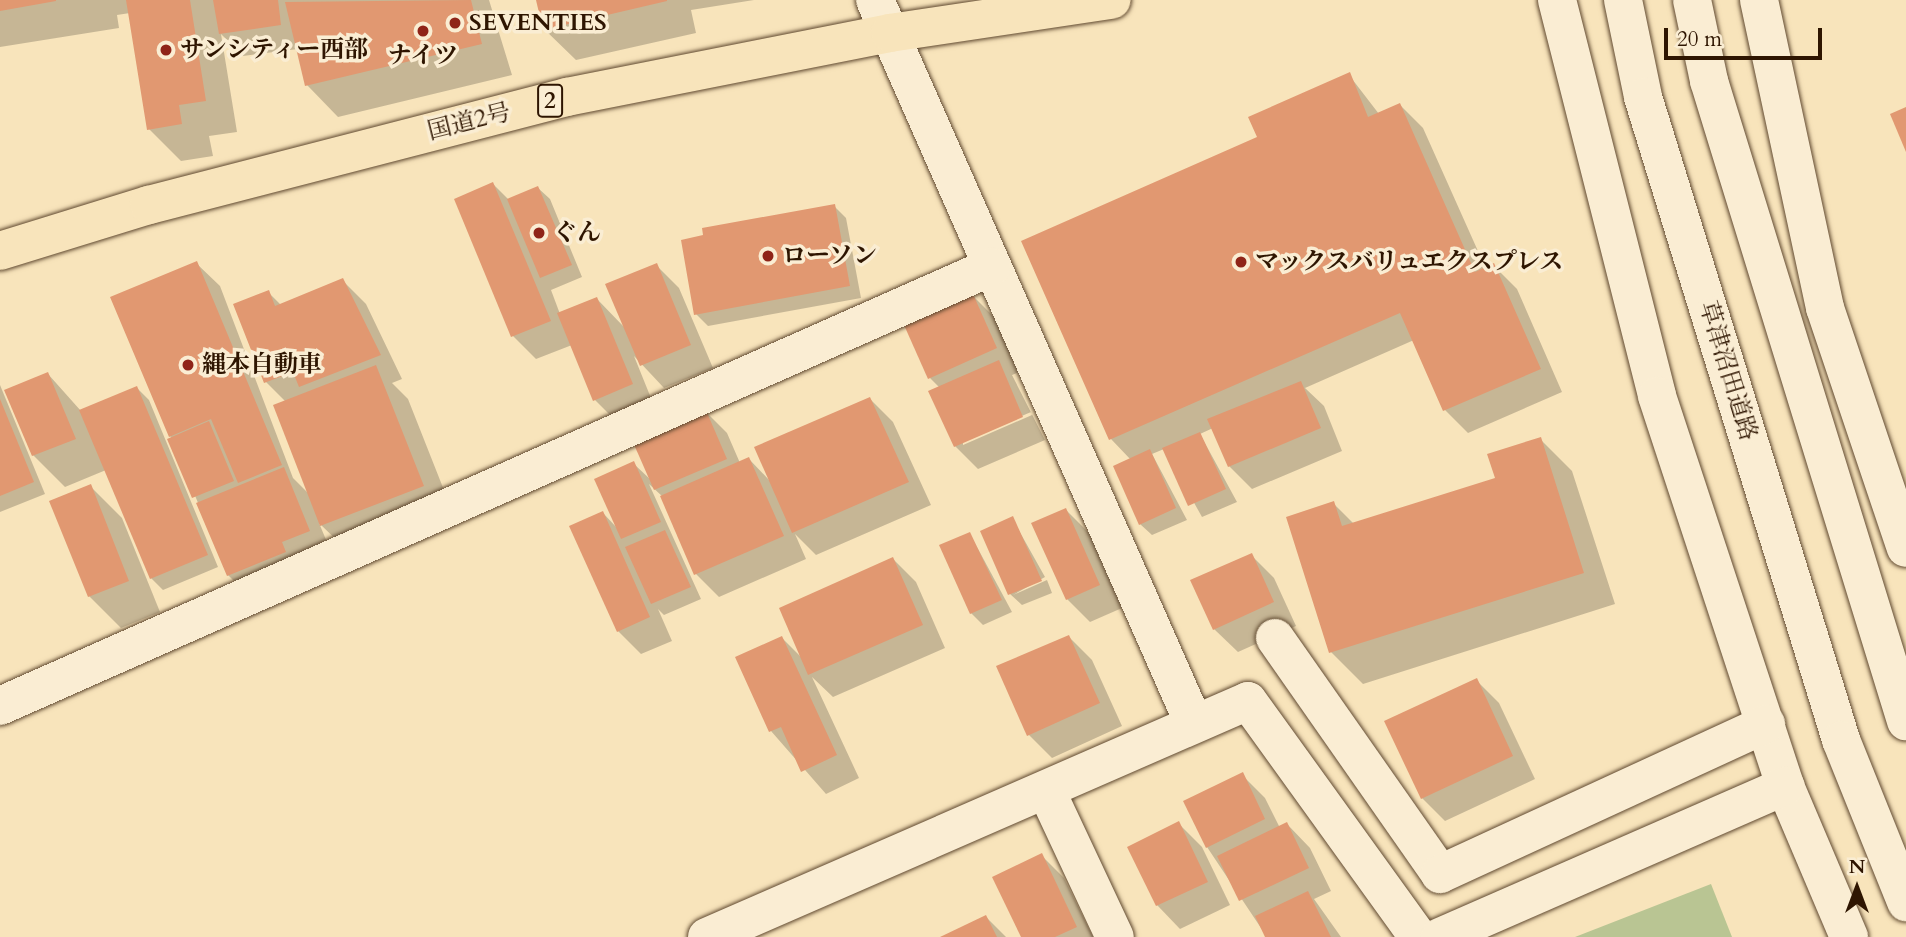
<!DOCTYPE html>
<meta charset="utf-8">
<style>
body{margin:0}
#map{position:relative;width:1906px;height:937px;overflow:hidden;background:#f8e4bb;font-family:Cardo,"Noto Serif JP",serif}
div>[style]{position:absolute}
.green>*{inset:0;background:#b9c593}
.shadow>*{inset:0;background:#0003}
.building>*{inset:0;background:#e19871}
.roads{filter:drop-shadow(0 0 2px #604930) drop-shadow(0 0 2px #604930)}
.minor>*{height:38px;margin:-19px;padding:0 19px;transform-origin:19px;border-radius:19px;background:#faedd3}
.highway>*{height:38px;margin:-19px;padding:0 19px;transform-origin:19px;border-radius:19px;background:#f8e4bb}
.dots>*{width:19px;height:19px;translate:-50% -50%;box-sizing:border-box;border:4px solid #faedd3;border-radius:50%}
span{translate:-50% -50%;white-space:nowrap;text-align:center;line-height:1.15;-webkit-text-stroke:7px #faedd3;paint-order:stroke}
.shield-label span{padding:2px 5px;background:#faedd3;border:2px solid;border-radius:5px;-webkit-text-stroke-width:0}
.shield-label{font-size:23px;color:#2e1501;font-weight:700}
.poi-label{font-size:24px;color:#2e1501;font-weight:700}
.left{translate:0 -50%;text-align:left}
.street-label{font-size:24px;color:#2e1501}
.north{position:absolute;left:1822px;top:853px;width:70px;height:70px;-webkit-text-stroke:5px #faedd3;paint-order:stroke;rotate:0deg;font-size:19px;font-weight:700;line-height:28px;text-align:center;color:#2e1501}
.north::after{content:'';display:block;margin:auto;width:24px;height:32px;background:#2e1501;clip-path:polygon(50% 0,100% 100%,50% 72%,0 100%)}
.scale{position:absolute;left:1664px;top:28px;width:158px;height:32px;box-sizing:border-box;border:4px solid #2e1501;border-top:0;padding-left:9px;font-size:21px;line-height:24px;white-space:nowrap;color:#2e1501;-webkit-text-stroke:5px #faedd3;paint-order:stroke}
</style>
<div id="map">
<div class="green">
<i style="clip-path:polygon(1711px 884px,1732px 937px,1575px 937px)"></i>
</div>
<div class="shadow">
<i style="clip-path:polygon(0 0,489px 0,512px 75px,338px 117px,307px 85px,298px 49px,243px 56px,221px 34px,237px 132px,209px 136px,213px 156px,181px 161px,149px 129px,130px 13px,117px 15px,119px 28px,0 47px)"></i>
<i style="clip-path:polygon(538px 0,754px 0,691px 10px,696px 33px,576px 60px,544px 29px)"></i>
<i style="clip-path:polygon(1349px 75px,1379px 114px,1400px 105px,1423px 128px,1486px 269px,1494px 266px,1517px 289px,1562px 392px,1468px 433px,1445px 410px,1414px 340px,1305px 388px,1324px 406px,1342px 451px,1252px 489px,1229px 466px,1213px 428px,1200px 434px,1237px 502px,1202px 517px,1164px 449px,1152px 454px,1187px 520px,1152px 535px,1140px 524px,1131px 460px,1111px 439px,1024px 242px,1259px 138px)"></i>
<i style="clip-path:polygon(493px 184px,509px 200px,538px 188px,550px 199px,582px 277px,551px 290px,560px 314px,597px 299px,625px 328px,656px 265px,679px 288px,713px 368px,664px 388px,634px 356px,655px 408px,618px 423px,595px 400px,572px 345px,536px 359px,513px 336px)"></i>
<i style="clip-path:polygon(834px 206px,846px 218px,861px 298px,708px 326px,696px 314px,705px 237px)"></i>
<i style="clip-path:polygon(196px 263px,220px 286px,293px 478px,310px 495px,286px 402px,266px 382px,268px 292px,281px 305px,342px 280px,366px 304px,402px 379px,392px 383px,408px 399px,455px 518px,354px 557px,319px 523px,332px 554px,251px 598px,228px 575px,137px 356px)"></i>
<i style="clip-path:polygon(evenodd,973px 296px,996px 319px,1019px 372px,1012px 375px,1045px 440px,978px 469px,955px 446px,940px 388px,930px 378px,973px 296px,1031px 412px,1032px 415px,963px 445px,963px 441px,1031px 412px)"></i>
<i style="clip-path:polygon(48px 374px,81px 411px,137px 388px,149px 400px,218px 567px,163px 590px,151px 578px,106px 470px,65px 487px,33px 455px)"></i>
<i style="clip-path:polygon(0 385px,45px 494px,0 512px)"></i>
<i style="clip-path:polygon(870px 399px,893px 422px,931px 505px,816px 555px,795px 534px,806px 559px,719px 597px,696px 574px,663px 497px,649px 484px,701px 599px,664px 615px,658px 609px,672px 641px,641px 654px,618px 631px,603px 513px,618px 529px,634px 464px,652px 481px,704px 410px,727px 433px,740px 463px,749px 459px,770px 481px)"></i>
<i style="clip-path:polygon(1540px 439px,1572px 471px,1615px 604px,1363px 684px,1331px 652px,1333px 503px,1354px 524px,1497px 479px)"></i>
<i style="clip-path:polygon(90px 486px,122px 518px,160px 612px,121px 628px,89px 596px)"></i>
<i style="clip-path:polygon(1066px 510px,1089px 533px,1122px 608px,1090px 622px,1067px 599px)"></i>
<i style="clip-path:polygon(1012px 518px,1045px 577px,1013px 595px,1047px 580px,1052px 593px,1022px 605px,1010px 594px)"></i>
<i style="clip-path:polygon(970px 534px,1012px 612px,983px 625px,971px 613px)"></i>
<i style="clip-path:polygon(1251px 555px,1274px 578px,1296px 626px,1238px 652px,1214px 629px)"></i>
<i style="clip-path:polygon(893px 559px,916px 582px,945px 648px,833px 697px,812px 677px,859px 778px,826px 794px,771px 731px,782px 638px,803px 659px)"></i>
<i style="clip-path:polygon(1069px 637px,1092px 660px,1122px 726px,1052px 758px,1029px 735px)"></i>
<i style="clip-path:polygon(1476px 680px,1499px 703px,1535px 779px,1445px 821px,1422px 798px)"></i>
<i style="clip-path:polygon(1242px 775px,1265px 798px,1280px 828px,1287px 824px,1310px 848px,1331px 891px,1314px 899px,1341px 937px,1267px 937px,1207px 847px)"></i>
<i style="clip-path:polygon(1179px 824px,1202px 847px,1230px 905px,1180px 929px,1157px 905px)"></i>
<i style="clip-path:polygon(1041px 855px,1064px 878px,1093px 937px,1023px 937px)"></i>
<i style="clip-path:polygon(986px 917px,1006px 937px,944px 937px)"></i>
</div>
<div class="building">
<i style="clip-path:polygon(0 0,56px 0,56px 1px,0 11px)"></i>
<i style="clip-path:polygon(126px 0,190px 0,206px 101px,179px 105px,182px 124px,147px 130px)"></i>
<i style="clip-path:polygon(213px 0,278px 0,281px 25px,219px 34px)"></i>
<i style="clip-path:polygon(471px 0,482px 44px,305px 86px,285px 2px)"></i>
<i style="clip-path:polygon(536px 0,667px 0,667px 1px,543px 30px)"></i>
<i style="clip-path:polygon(1350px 72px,1368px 117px,1400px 103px,1475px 272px,1494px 263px,1541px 369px,1443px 411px,1400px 313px,1109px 440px,1021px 241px,1257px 137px,1248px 117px)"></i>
<i style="clip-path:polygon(1906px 107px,1906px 152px,1890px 114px)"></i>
<i style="clip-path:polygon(493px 182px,551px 321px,511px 337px,454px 199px)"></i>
<i style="clip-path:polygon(538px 186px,572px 265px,540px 278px,507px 199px)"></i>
<i style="clip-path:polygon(835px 204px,850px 286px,694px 315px,681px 240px,703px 235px,702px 228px)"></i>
<i style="clip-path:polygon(197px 261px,282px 465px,238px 483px,211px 419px,169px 437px,110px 297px)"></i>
<i style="clip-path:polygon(657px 263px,691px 345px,640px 366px,605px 284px)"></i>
<i style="clip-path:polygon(343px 278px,381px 355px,299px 387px,293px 372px,264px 383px,233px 304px,269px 290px,275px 306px)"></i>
<i style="clip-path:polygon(973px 294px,997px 348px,928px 379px,904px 325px)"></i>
<i style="clip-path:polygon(597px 297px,633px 384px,593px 401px,557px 313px)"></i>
<i style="clip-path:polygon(999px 360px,1023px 417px,954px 447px,928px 391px)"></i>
<i style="clip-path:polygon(376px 365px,424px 486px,320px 526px,273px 405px)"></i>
<i style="clip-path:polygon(48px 372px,76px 439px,32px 456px,4px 390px)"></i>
<i style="clip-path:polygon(1301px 381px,1321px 428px,1228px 467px,1207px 419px)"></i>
<i style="clip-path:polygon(137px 386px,208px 555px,150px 579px,79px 410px)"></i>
<i style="clip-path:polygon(870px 397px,909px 482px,792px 533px,754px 447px)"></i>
<i style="clip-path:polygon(0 399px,34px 482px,0 496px)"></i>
<i style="clip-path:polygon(705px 408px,727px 459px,654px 490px,632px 440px)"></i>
<i style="clip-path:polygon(209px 421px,234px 481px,192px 498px,167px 439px)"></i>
<i style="clip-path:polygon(1200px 432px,1226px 489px,1188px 506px,1162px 448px)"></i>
<i style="clip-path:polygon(1541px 437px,1584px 573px,1329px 653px,1286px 517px,1334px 501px,1342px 526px,1495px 478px,1487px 454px)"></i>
<i style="clip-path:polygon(1150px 449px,1176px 508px,1139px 525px,1113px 466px)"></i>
<i style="clip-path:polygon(749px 457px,784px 536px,694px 575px,660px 496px)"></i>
<i style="clip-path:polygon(634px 461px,661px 522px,621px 539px,594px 479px)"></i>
<i style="clip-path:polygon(284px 467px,310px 531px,282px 542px,286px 552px,227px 576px,196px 503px)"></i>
<i style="clip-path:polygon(91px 484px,129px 581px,88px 597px,49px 501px)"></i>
<i style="clip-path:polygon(1066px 508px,1100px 585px,1066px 600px,1031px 523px)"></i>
<i style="clip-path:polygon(603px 511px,650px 617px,617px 632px,569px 526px)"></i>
<i style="clip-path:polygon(1013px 516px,1042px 581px,1008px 595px,980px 531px)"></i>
<i style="clip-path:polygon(665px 530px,691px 587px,651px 604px,625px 547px)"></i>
<i style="clip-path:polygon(970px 532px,1002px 600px,970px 614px,939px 545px)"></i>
<i style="clip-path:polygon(1252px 553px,1274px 602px,1213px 630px,1190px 580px)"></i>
<i style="clip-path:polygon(893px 557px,923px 625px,808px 675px,779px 608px)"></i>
<i style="clip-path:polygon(1069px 635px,1100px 703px,1027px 736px,996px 666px)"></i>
<i style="clip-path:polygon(782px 636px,837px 755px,801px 772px,781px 727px,769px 732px,735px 657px)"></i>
<i style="clip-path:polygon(1477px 678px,1513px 756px,1421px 799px,1384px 721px)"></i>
<i style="clip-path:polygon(1243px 772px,1265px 819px,1206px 848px,1183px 801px)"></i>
<i style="clip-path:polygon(1179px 821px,1208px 882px,1156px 906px,1127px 847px)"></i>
<i style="clip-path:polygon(1287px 822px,1309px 868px,1239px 901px,1217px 856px)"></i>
<i style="clip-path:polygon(1042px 853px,1077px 927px,1055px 937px,1021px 937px,992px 877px)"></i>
<i style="clip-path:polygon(1308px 891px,1331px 937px,1265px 937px,1255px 916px)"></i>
<i style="clip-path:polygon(986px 915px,997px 937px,940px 937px)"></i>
</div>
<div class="roads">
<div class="minor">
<i style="left:875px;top:0;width:791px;rotate:66.22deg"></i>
<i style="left:1557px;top:0;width:408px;rotate:75.8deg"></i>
<i style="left:1657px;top:396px;width:410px;rotate:71.8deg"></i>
<i style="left:1785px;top:786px;width:164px;rotate:67deg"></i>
<i style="left:1623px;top:0;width:99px;rotate:78.3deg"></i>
<i style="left:1643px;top:97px;width:673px;rotate:72.88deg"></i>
<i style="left:1841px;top:740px;width:175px;rotate:68.1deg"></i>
<i style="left:1692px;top:0;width:83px;rotate:78.1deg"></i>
<i style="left:1709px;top:81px;width:670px;rotate:72.89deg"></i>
<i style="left:1759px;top:0;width:315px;rotate:77.9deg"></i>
<i style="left:1825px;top:308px;width:253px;rotate:71.4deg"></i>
<i style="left:1275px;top:638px;width:288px;rotate:55deg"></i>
<i style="left:1440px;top:874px;width:359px;rotate:-24.7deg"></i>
<i style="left:0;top:706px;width:1084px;rotate:-23.89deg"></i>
<i style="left:1046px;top:790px;width:162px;rotate:64.9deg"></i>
<i style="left:707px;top:937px;width:590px;rotate:-23.57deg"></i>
<i style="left:1248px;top:701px;width:291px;rotate:54.2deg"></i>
<i style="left:1440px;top:937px;width:377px;rotate:-23.6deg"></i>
</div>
<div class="highway">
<i style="left:0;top:251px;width:156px;rotate:-17.2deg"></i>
<i style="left:149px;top:205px;width:432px;rotate:-14.5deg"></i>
<i style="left:567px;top:97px;width:329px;rotate:-11.2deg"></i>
<i style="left:890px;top:33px;width:224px;rotate:-8.5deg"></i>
</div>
</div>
<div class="dots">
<i style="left:455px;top:23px;background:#8f2418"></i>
<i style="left:423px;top:31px;background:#8f2418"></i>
<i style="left:166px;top:50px;background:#8f2418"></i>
<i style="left:539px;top:233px;background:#8f2418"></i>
<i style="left:768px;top:256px;background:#8f2418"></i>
<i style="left:1241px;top:262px;background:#8f2418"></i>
<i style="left:188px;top:365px;background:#8f2418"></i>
</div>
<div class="shield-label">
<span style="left:550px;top:101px">2</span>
</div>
<div class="poi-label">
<span class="left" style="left:469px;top:23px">SEVENTIES</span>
<span class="left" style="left:180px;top:50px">サンシティー西部</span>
<span style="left:423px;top:56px">ナイツ</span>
<span class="left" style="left:553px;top:233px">ぐん</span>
<span class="left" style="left:782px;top:256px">ローソン</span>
<span class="left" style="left:1255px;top:262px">マックスバリュエクスプレス</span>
<span class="left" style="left:202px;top:365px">縄本自動車</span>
</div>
<div class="street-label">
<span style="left:469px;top:122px;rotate:-14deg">国道2号</span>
<span style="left:1728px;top:371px;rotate:73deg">草津沼田道路</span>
</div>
<div class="north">N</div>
<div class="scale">20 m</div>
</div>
